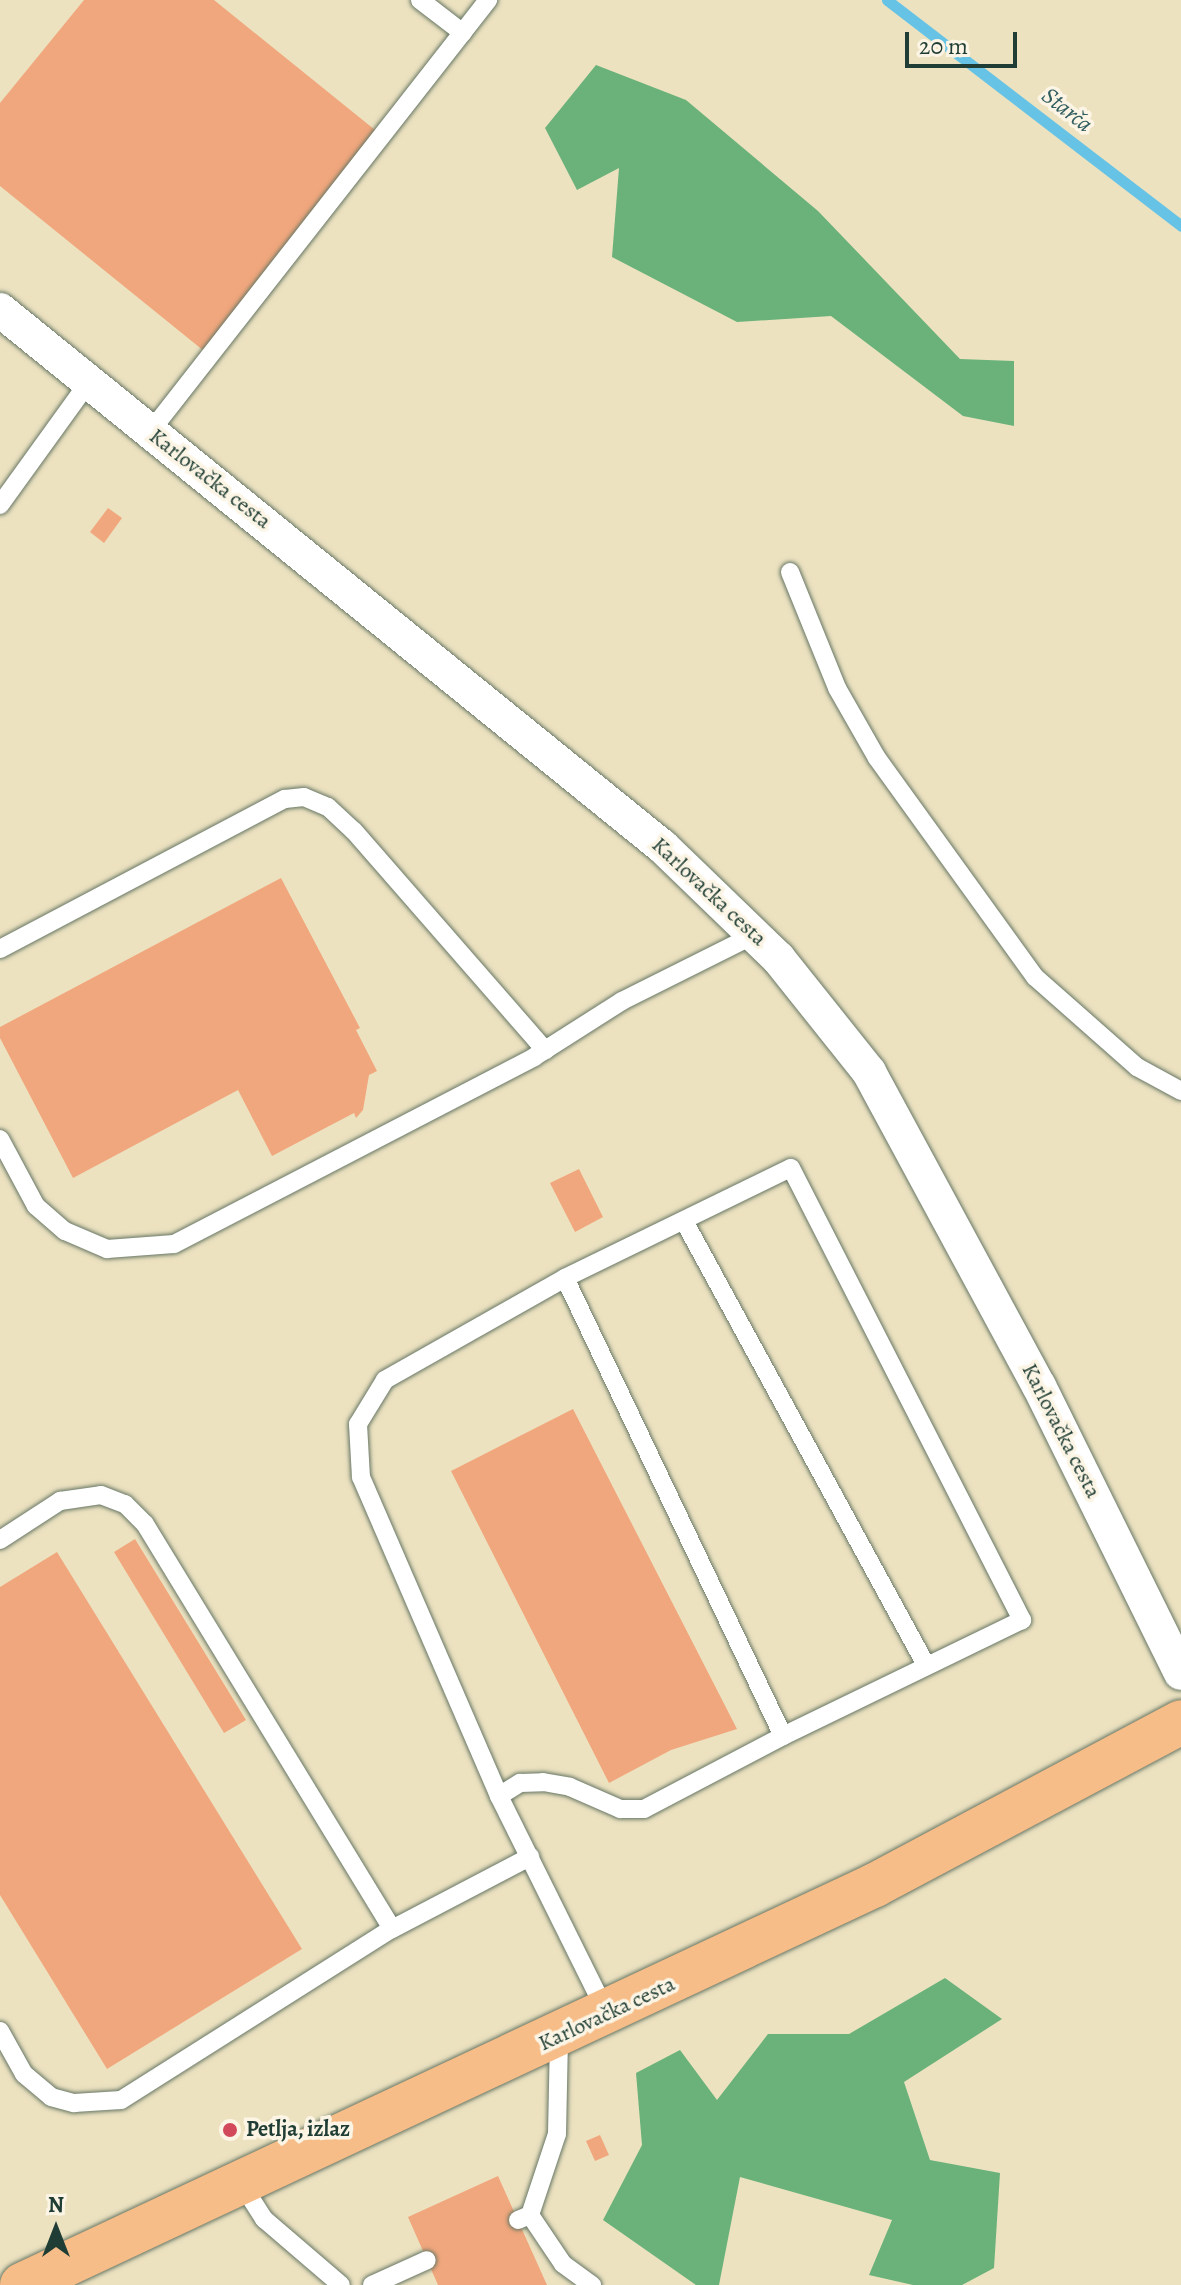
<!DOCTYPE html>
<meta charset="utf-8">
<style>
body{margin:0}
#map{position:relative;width:1181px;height:2285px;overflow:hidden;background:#ece2c0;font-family:Alegreya,serif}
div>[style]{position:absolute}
.forest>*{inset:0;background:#6ab279}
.stream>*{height:11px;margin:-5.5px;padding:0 5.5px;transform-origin:5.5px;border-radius:5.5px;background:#67c3e5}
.building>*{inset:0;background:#f1a77d}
.roads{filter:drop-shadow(0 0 2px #677765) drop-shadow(0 0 2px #677765)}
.service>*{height:18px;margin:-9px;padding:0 9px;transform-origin:9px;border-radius:9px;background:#fff}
.minor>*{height:34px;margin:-17px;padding:0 17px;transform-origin:17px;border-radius:17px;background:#fff}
.primary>*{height:44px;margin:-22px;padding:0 22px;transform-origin:22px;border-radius:22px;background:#f7bd88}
.dots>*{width:22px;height:22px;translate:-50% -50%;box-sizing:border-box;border:4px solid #fcf5e5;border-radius:50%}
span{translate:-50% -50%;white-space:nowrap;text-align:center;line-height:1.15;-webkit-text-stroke:7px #fcf5e5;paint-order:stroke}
.street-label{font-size:22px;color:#1f3d34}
.poi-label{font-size:22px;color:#1f3d34;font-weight:700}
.left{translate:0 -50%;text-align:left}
.water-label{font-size:24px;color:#315e60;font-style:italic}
.north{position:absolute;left:16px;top:2189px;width:80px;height:80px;-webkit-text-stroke:6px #fcf5e5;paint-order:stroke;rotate:0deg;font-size:22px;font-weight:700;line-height:32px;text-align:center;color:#1f3d34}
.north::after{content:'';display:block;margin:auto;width:28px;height:36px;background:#1f3d34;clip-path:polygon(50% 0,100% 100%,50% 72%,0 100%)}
.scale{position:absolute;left:905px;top:32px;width:112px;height:36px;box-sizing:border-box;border:4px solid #1f3d34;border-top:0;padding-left:10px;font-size:24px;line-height:28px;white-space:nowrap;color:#1f3d34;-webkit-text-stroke:6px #fcf5e5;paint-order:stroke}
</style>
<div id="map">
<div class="forest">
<i style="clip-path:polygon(596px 65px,686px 100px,818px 211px,960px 359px,1014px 361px,1014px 426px,963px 416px,831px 316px,737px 322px,612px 257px,619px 168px,577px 190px,545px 128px)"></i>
<i style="clip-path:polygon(945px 1978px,1002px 2019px,904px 2082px,930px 2160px,1000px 2173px,994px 2268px,962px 2285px,913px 2285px,869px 2275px,892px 2220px,740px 2177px,719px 2285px,696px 2285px,603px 2220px,642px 2145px,636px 2073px,680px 2050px,717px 2100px,768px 2034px,849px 2034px)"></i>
</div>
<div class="stream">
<i style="left:887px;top:0;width:371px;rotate:37.5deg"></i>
</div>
<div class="building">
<i style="clip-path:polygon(84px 0,214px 0,380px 134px,204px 351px,0 186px,0 103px)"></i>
<i style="clip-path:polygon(108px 508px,122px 518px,104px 543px,90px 532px)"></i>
<i style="clip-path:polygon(281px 878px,360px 1028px,356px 1030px,377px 1071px,369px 1075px,363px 1110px,356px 1118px,354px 1113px,272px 1156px,238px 1090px,73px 1178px,0 1038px,0 1027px)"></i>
<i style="clip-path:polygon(579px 1169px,603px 1217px,575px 1232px,550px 1183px)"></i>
<i style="clip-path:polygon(573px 1409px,737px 1729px,671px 1750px,609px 1783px,451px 1471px)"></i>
<i style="clip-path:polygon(135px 1539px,246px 1720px,224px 1733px,114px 1552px)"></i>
<i style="clip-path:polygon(57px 1552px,302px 1949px,107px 2069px,0 1895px,0 1587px)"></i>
<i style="clip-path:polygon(600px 2135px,609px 2155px,595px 2161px,586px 2141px)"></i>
<i style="clip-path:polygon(498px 2176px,547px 2285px,438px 2285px,408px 2217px)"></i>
</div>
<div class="roads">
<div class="service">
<i style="left:420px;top:0;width:54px;rotate:37.5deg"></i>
<i style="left:150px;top:432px;width:549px;rotate:-51.96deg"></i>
<i style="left:0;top:505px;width:150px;rotate:-54.2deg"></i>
<i style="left:790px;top:572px;width:125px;rotate:67.9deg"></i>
<i style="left:837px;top:688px;width:81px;rotate:60.3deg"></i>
<i style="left:877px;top:758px;width:270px;rotate:54.2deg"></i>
<i style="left:1035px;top:977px;width:136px;rotate:41.4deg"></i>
<i style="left:1137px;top:1067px;width:50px;rotate:28.6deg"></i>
<i style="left:0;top:949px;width:322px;rotate:-27.8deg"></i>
<i style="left:285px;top:799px;width:19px;rotate:-6deg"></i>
<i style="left:304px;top:797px;width:26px;rotate:23deg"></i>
<i style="left:328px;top:807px;width:35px;rotate:43deg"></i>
<i style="left:354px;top:831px;width:291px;rotate:48.9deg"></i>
<i style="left:0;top:1139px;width:76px;rotate:61.8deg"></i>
<i style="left:36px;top:1206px;width:38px;rotate:41deg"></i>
<i style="left:65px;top:1231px;width:46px;rotate:23.2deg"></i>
<i style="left:107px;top:1249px;width:67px;rotate:-4.3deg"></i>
<i style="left:174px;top:1244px;width:406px;rotate:-27.4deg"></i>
<i style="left:534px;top:1057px;width:104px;rotate:-32.5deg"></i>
<i style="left:622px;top:1001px;width:148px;rotate:-26.6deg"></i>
<i style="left:684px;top:1221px;width:506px;rotate:61.41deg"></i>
<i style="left:565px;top:1278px;width:251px;rotate:-26deg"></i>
<i style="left:791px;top:1168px;width:508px;rotate:62.93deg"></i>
<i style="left:1022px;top:1620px;width:266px;rotate:154.1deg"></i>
<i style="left:0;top:1540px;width:72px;rotate:-33deg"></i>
<i style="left:60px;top:1501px;width:41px;rotate:-8.3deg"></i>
<i style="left:101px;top:1495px;width:26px;rotate:21deg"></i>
<i style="left:125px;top:1504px;width:28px;rotate:45deg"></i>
<i style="left:145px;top:1524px;width:474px;rotate:58.6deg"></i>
<i style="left:499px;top:1796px;width:25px;rotate:-32deg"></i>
<i style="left:520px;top:1783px;width:23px;rotate:-2deg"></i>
<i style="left:543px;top:1782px;width:27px;rotate:10deg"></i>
<i style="left:570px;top:1787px;width:55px;rotate:23.7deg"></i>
<i style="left:620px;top:1809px;width:24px"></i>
<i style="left:644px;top:1809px;width:157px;rotate:-27.7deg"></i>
<i style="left:783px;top:1736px;width:507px;rotate:-115.45deg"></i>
<i style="left:565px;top:1278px;width:207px;rotate:150.5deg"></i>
<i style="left:385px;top:1380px;width:52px;rotate:121.5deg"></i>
<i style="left:358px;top:1424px;width:53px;rotate:86.8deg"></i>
<i style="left:361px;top:1477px;width:348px;rotate:66.6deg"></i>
<i style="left:499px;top:1796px;width:241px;rotate:63.6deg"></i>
<i style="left:0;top:2031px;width:49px;rotate:60.8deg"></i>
<i style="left:24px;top:2074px;width:35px;rotate:40deg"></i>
<i style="left:51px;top:2097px;width:24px;rotate:15deg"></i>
<i style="left:74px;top:2103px;width:47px;rotate:-3.7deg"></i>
<i style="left:121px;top:2100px;width:320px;rotate:-32.3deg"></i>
<i style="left:392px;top:1929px;width:156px;rotate:-27.6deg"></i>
<i style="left:241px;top:2183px;width:43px;rotate:57.4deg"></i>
<i style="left:264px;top:2219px;width:101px;rotate:40.6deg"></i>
<i style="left:530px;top:2215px;width:59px;rotate:56deg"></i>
<i style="left:563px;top:2264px;width:36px;rotate:36deg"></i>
<i style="left:518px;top:2220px;width:13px;rotate:-23deg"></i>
<i style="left:530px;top:2215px;width:85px;rotate:-71.6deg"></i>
<i style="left:557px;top:2134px;width:97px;rotate:-88.8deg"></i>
<i style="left:372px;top:2285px;width:60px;rotate:-24.4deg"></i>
</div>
<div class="minor">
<i style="left:0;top:310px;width:853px;rotate:39.01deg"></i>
<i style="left:663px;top:847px;width:160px;rotate:44deg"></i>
<i style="left:778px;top:958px;width:146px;rotate:51.4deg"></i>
<i style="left:869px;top:1072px;width:357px;rotate:61.6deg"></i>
<i style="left:1039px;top:1386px;width:320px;rotate:63.7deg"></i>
</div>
<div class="primary">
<i style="left:22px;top:2285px;width:942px;rotate:-25.12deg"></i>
<i style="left:875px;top:1885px;width:347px;rotate:-28deg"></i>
</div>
</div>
<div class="dots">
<i style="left:230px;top:2130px;background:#d1495b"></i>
</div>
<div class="street-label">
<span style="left:210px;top:479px;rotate:38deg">Karlovačka cesta</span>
<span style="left:709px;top:892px;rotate:43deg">Karlovačka cesta</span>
<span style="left:1061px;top:1431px;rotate:63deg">Karlovačka cesta</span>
<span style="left:607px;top:2014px;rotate:-25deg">Karlovačka cesta</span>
</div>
<div class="poi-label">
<span class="left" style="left:246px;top:2130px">Petlja, izlaz</span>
</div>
<div class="water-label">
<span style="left:1067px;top:110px;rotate:38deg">Starča</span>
</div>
<div class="north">N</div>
<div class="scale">20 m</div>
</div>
